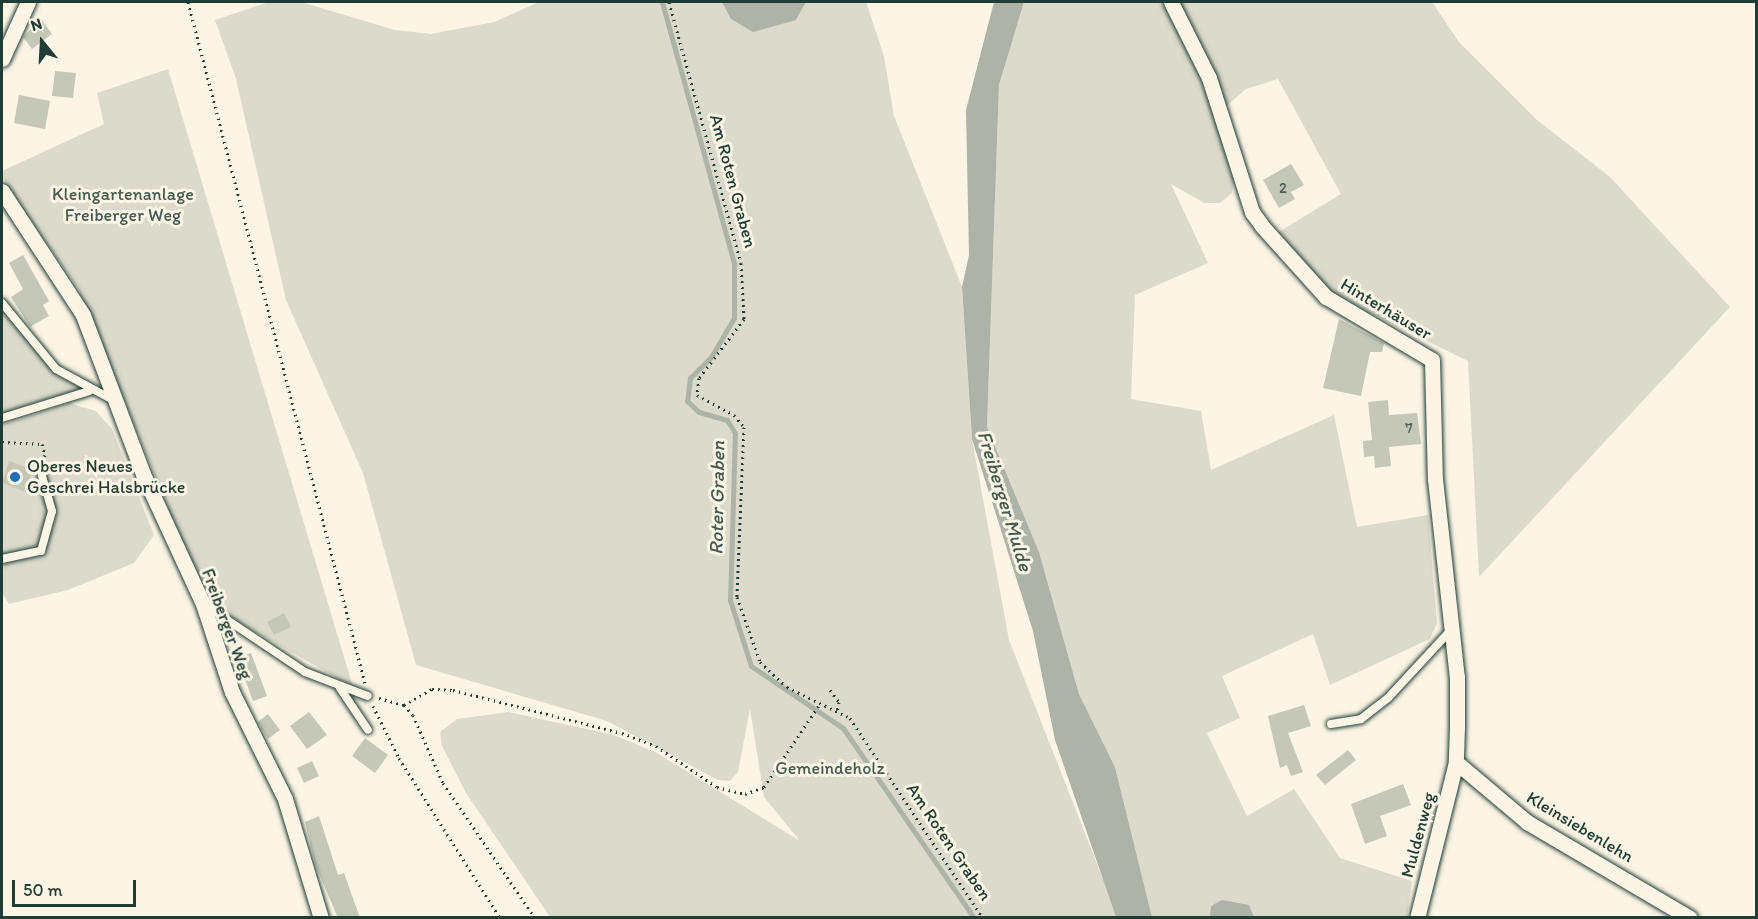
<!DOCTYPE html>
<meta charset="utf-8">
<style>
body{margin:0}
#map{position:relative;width:1758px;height:919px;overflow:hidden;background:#fcf5e5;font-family:Itim,sans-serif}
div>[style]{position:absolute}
.green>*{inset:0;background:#dcdacc}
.water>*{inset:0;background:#aeb3a7}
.stream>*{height:5px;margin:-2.5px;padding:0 2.5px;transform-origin:2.5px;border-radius:2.5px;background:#aeb3a7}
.building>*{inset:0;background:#c5c7b9}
.path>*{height:3px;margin-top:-1.5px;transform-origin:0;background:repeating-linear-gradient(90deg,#1f3d34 0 1.5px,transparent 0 6px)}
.roads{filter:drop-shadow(0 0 2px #1f3d34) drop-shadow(0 0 2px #1f3d34)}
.service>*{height:8px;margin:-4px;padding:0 4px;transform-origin:4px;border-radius:4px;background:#fcf5e5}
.minor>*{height:15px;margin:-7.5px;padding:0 7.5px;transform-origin:7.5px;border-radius:7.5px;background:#fcf5e5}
.dots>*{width:16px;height:16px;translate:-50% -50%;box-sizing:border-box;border:3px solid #fcf5e5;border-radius:50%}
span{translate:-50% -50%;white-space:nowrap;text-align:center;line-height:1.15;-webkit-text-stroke:6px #fcf5e5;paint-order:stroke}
.number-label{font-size:15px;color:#486055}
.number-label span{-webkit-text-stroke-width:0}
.street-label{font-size:18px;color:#1f3d34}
.park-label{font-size:18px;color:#455c52}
.poi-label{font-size:18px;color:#1f3d34}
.left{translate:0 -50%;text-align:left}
.water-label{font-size:20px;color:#435a51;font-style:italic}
.frame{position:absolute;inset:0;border:3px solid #1f3d34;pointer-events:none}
.north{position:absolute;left:12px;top:12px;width:60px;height:60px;-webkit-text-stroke:4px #fcf5e5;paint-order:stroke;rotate:342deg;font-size:16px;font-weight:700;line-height:24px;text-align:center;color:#1f3d34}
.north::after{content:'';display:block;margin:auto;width:21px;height:27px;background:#1f3d34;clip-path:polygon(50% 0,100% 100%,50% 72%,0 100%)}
.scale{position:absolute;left:12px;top:880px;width:124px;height:27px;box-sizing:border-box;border:3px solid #1f3d34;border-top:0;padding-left:8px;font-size:18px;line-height:21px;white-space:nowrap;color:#1f3d34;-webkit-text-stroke:4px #fcf5e5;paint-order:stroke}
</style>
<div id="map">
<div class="green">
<i style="clip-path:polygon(269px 2px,301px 2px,395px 30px,431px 34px,494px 22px,539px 2px,722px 2px,732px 19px,796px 20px,806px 2px,866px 2px,884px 56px,894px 116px,962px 287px,972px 439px,1009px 640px,1118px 917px,550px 917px,466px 793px,442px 746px,440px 732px,457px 719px,508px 712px,614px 735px,657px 753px,800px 841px,764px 797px,750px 709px,738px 772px,730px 781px,718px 780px,607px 721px,416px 665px,363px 473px,286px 300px,236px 79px,215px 20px)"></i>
<i style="clip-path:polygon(1024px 2px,1432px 2px,1459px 42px,1537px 120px,1610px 177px,1730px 307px,1479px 577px,1468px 361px,1335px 296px,1277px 233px,1341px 194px,1278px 79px,1246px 89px,1223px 109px,1238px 153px,1232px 193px,1220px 203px,1204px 203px,1171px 184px,1208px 263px,1135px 295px,1131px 399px,1201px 411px,1211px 470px,1334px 415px,1357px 527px,1428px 515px,1437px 623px,1430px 639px,1330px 685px,1313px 634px,1222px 676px,1240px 718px,1207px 733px,1247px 816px,1294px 789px,1340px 858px,1412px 881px,1407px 917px,1152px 917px,1115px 767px,1079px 694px,1039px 552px,987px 427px,999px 85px)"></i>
<i style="clip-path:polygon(168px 69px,353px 687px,208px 605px,79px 290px,2px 178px,2px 171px,104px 124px,97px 93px)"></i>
<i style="clip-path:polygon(2px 303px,34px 348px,89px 391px,2px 418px)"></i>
<i style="clip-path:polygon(69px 403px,96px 411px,112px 429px,154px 535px,134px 563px,68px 590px,9px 604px,2px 593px,2px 425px)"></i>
</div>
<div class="water">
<i style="clip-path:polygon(722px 2px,806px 2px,796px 20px,753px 32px,731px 19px)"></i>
<i style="clip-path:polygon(994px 2px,1024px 2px,999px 85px,987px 427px,1039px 552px,1079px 694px,1115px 767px,1152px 917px,1116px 917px,1055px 740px,1033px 631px,972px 439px,962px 287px,969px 255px,966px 110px)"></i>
<i style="clip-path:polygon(1222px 900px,1249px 905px,1254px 917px,1210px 917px,1211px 906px)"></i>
</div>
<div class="stream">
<i style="left:662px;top:2px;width:272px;rotate:74.6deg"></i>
<i style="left:734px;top:264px;width:54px;rotate:90deg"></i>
<i style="left:734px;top:318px;width:45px;rotate:120.5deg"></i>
<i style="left:711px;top:357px;width:30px;rotate:135deg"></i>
<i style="left:690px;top:378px;width:23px;rotate:97deg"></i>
<i style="left:687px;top:401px;width:16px;rotate:43deg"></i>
<i style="left:699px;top:412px;width:29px;rotate:16deg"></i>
<i style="left:727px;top:420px;width:15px;rotate:58deg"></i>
<i style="left:735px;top:433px;width:167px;rotate:91.7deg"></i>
<i style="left:730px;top:600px;width:69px;rotate:72.3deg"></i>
<i style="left:751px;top:666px;width:111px;rotate:34deg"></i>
<i style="left:843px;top:728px;width:231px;rotate:55.4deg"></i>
</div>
<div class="building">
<i style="clip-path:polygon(41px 19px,52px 34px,32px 49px,23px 37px)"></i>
<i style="clip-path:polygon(55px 71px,76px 73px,73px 98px,52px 96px)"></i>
<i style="clip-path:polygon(19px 95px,50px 101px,45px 129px,14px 123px)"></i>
<i style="clip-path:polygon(1291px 164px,1304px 185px,1291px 192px,1295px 199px,1279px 208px,1263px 180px)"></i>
<i style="clip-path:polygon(23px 255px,49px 301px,43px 305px,49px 316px,30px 327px,11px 297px,23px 289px,9px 263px)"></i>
<i style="clip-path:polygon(1339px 319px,1384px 343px,1382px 352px,1370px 352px,1361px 396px,1323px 388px)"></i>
<i style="clip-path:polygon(1388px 400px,1389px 415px,1417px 413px,1421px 444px,1389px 447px,1391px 466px,1375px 468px,1374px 456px,1364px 457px,1363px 441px,1372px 440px,1368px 402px)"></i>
<i style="clip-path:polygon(9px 461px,33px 470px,25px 492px,2px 483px)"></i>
<i style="clip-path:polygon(284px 613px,291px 627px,274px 635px,267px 622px)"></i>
<i style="clip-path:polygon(251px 653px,267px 696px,253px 701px,237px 658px)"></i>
<i style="clip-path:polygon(1304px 705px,1311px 726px,1288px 733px,1303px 772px,1291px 776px,1287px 765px,1280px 768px,1268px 716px)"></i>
<i style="clip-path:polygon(309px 712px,327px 735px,307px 749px,290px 726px)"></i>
<i style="clip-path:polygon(268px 714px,280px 730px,268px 739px,258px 722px)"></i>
<i style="clip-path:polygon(365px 738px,388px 755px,375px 773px,352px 756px)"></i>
<i style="clip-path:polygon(1348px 750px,1356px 760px,1325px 785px,1316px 775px)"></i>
<i style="clip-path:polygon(312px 761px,319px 776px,304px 783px,297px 768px)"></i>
<i style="clip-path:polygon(1403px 784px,1411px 805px,1380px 816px,1387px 836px,1365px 844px,1351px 804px)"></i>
<i style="clip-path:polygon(319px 816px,338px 875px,344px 873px,360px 918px,338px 918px,315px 864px,305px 822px)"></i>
</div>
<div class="path">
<i style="left:188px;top:2px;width:704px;rotate:75.43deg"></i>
<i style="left:669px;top:2px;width:271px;rotate:74.6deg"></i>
<i style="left:741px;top:263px;width:56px;rotate:86.9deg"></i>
<i style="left:744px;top:319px;width:74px;rotate:127.3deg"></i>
<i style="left:699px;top:378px;width:17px;rotate:97deg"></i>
<i style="left:697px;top:395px;width:42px;rotate:28.4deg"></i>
<i style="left:734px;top:415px;width:16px;rotate:50deg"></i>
<i style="left:744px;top:427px;width:170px;rotate:92.4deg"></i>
<i style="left:737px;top:597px;width:69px;rotate:70.5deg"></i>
<i style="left:760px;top:662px;width:37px;rotate:43deg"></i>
<i style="left:787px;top:687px;width:70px;rotate:26.2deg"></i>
<i style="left:850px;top:718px;width:240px;rotate:56.4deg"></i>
<i style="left:2px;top:442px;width:40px;rotate:2.9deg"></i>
<i style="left:42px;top:444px;width:11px;rotate:75deg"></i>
<i style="left:45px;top:455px;width:11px;rotate:117deg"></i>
<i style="left:830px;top:690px;width:15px;rotate:53deg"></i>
<i style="left:839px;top:702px;width:10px;rotate:101deg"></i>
<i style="left:379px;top:698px;width:26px;rotate:16deg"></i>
<i style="left:404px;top:705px;width:13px;rotate:48deg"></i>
<i style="left:413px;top:715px;width:74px;rotate:66.2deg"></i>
<i style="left:443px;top:783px;width:163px;rotate:55.7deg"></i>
<i style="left:404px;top:705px;width:32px;rotate:-30deg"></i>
<i style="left:432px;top:689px;width:21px;rotate:3deg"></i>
<i style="left:453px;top:690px;width:174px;rotate:14.3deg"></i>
<i style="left:622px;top:733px;width:36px;rotate:21deg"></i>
<i style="left:656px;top:746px;width:73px;rotate:33.9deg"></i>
<i style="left:717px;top:787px;width:29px;rotate:14deg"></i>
<i style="left:745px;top:794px;width:20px;rotate:-20deg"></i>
<i style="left:764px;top:787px;width:99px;rotate:-56.1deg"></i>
<i style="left:373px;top:706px;width:58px;rotate:63.4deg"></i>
<i style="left:399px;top:758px;width:189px;rotate:57.7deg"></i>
</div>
<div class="roads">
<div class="service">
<i style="left:2px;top:303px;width:85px;rotate:50.7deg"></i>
<i style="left:56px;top:369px;width:67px;rotate:28.5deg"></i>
<i style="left:2px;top:418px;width:91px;rotate:-17.2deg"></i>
<i style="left:2px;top:559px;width:40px;rotate:-12deg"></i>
<i style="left:41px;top:551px;width:41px;rotate:-74.6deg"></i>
<i style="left:52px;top:511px;width:37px;rotate:-106deg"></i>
<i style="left:205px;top:605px;width:120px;rotate:33.8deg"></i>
<i style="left:305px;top:672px;width:67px;rotate:20.9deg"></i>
<i style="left:340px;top:688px;width:50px;rotate:56.3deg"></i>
<i style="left:1331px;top:724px;width:30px;rotate:-9deg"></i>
<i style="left:1361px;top:719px;width:34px;rotate:-38deg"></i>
<i style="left:1388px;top:698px;width:93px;rotate:-47.2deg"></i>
</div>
<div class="minor">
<i style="left:1171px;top:2px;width:85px;rotate:63.4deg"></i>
<i style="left:1209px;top:78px;width:141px;rotate:72.2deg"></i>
<i style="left:1252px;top:212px;width:17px;rotate:54deg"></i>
<i style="left:1262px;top:226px;width:96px;rotate:48deg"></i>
<i style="left:1326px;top:297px;width:123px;rotate:30.7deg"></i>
<i style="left:1432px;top:360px;width:119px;rotate:88.6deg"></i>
<i style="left:1435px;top:479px;width:199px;rotate:83.7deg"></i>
<i style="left:1457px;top:677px;width:50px;rotate:90deg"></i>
<i style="left:1457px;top:727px;width:35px;rotate:92deg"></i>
<i style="left:1456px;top:762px;width:161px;rotate:104deg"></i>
<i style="left:2px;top:59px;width:63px;rotate:-65.5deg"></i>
<i style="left:2px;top:191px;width:148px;rotate:56.8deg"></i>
<i style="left:83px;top:315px;width:170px;rotate:69.3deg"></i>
<i style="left:143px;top:474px;width:143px;rotate:65.2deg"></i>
<i style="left:203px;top:604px;width:93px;rotate:71.8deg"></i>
<i style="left:232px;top:692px;width:119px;rotate:63.6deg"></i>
<i style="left:285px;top:799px;width:124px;rotate:73.2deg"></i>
<i style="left:1456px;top:762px;width:93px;rotate:40.2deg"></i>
<i style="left:1527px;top:822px;width:189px;rotate:30.5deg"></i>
</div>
</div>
<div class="dots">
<i style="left:15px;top:477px;background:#1f6fb2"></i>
</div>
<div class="number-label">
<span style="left:1283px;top:189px">2</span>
<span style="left:1409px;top:429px">7</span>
</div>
<div class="street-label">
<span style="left:733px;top:181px;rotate:75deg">Am Roten Graben</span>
<span style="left:1386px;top:309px;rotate:31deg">Hinterhäuser</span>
<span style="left:227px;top:624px;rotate:70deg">Freiberger Weg</span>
<span style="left:1580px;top:827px;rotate:31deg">Kleinsiebenlehn</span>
<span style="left:1418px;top:835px;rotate:-75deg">Muldenweg</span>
<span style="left:949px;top:842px;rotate:56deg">Am Roten Graben</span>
</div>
<div class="park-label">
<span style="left:123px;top:205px">Kleingartenanlage<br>Freiberger Weg</span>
<span style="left:830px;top:768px">Gemeindeholz</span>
</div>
<div class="poi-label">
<span class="left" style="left:27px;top:477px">Oberes Neues<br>Geschrei Halsbrücke</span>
</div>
<div class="water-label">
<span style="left:717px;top:498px;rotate:-89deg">Roter Graben</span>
<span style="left:1005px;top:501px;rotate:73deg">Freiberger Mulde</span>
</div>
<div class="frame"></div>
<div class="north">N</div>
<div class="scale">50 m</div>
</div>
